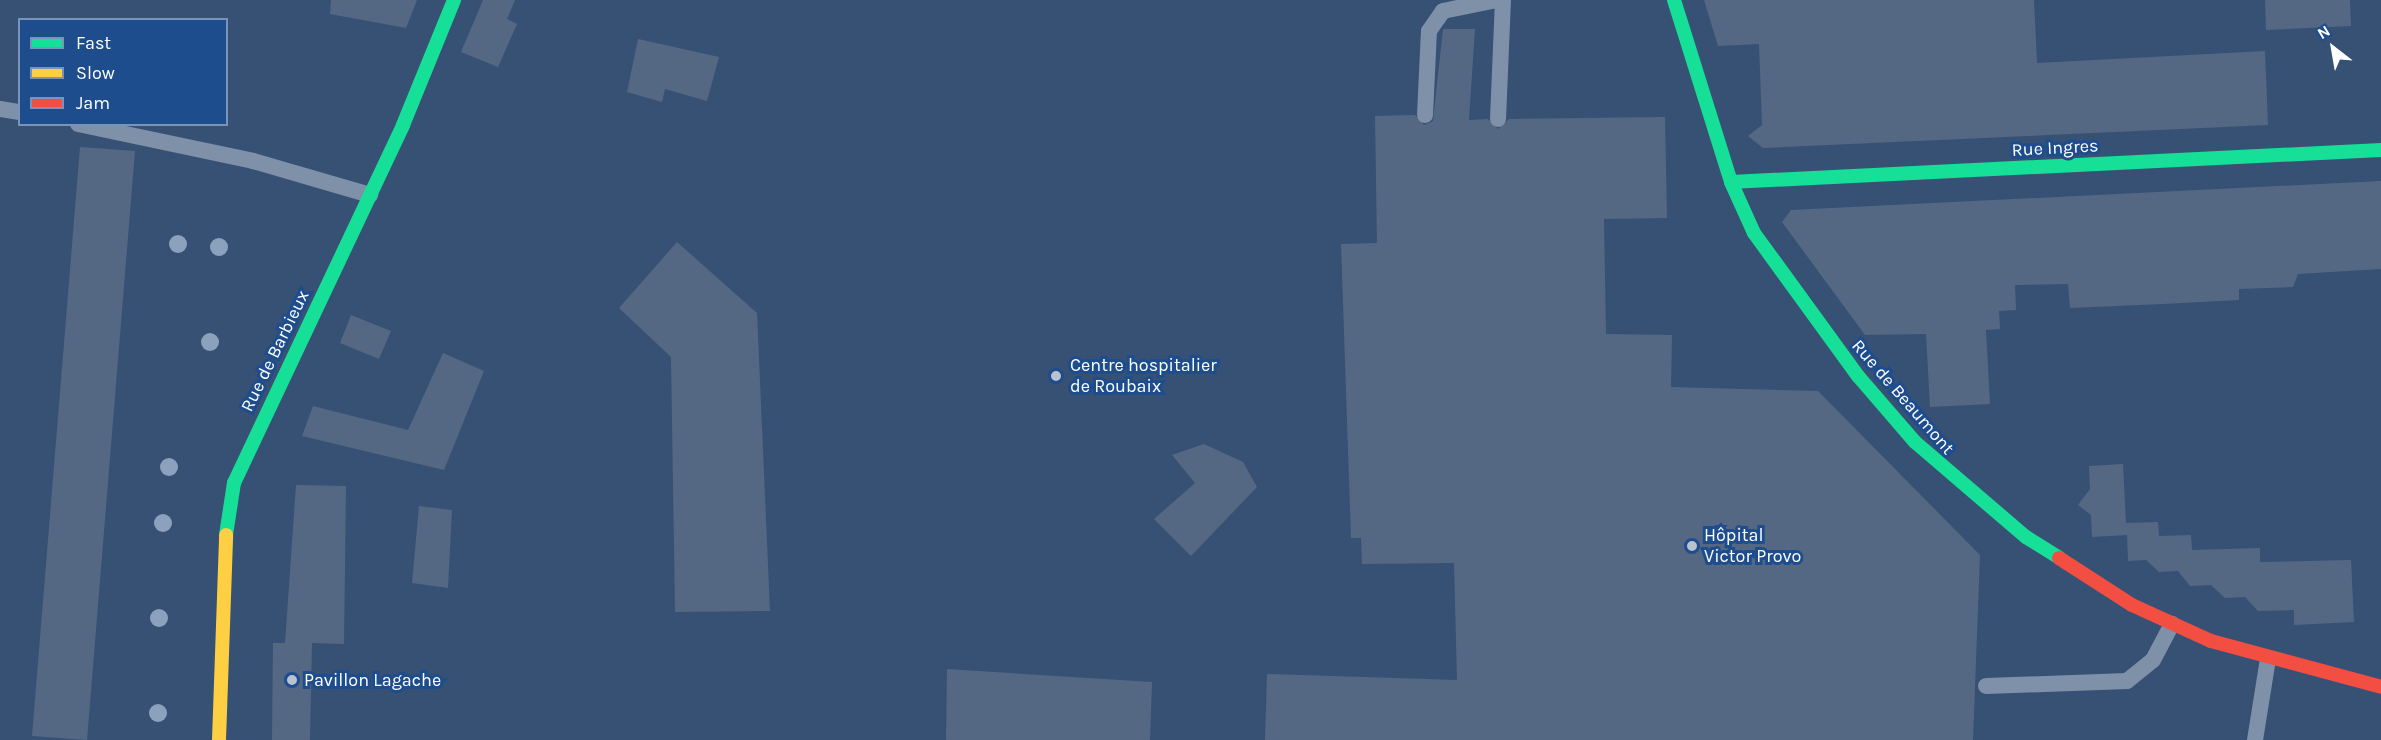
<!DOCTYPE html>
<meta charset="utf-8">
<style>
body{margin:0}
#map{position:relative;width:2381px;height:740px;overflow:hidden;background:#375175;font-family:Karla,sans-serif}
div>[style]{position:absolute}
.building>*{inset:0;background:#546884}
.lane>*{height:16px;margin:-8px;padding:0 8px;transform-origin:8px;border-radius:8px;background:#7e91a8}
.fast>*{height:14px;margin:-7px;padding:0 7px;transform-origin:7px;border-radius:7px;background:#16e098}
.slow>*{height:14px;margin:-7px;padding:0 7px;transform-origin:7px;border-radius:7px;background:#ffcf43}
.jam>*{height:14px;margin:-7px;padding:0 7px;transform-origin:7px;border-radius:7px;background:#f24e42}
.trees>*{width:18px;height:18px;margin:-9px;border-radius:50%;background:#8ca1be}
.dots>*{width:16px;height:16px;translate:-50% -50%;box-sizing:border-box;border:3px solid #1e4d8e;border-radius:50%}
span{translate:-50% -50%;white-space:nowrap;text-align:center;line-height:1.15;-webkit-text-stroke:6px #1e4d8e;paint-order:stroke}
.street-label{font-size:18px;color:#fff}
.poi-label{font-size:18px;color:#fff}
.left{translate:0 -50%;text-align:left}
.legend{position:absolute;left:18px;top:18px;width:210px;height:108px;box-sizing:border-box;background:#1e4d8e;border:2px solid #7894bb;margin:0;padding:8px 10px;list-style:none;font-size:18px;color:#fff}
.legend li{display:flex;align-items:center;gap:12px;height:30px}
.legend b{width:30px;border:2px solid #7894bb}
.north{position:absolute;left:2303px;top:18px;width:60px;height:60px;-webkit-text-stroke:4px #1e4d8e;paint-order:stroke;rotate:329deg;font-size:16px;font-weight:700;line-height:24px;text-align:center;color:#fff}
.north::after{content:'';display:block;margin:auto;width:21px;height:27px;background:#fff;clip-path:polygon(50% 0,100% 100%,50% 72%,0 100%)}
</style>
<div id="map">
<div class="building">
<i style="clip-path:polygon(331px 0,417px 0,406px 28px,330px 14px)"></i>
<i style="clip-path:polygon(483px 0,515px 0,507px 19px,517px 24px,498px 67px,461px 52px)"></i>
<i style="clip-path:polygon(1704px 0,2034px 0,2037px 63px,2265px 51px,2268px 125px,1763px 148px,1748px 136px,1762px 125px,1759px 44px,1718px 46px)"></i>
<i style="clip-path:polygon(2265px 0,2350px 0,2351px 26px,2266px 30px)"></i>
<i style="clip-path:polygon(1443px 29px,1475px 29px,1469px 120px,1488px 119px,1498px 129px,1509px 119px,1665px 117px,1667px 218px,1604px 219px,1606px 334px,1672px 335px,1671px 387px,1818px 391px,1980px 555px,1973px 740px,1265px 740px,1267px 674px,1457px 680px,1454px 563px,1362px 564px,1361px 538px,1351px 538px,1341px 244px,1377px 243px,1375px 116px,1415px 115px,1424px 125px,1433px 121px)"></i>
<i style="clip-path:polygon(638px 39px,719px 57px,707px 101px,665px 89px,662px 102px,627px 92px)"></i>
<i style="clip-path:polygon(80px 147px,135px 151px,87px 740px,32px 736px)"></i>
<i style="clip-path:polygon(2381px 181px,2381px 269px,2298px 274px,2293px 287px,2239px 289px,2239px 300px,2163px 304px,2070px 308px,2068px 284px,2015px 285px,2016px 310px,1999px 311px,2000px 329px,1986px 330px,1990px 404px,1930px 407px,1926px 334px,1865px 335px,1782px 222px,1791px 210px)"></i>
<i style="clip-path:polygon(677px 242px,757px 313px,770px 611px,675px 612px,671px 357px,619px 308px)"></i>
<i style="clip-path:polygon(351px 315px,391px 331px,379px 359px,340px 343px)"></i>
<i style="clip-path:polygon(443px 353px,484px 371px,444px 470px,302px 436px,313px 406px,408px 430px)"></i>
<i style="clip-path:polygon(1204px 444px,1243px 462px,1257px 487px,1191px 556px,1154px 519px,1195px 483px,1172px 455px)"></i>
<i style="clip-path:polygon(2123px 464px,2126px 523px,2158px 522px,2159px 536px,2191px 535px,2192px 550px,2260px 548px,2260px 562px,2351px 560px,2354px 622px,2294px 625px,2294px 610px,2258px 611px,2245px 597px,2225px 598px,2211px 585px,2190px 586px,2178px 571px,2159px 572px,2146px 560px,2128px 561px,2127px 535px,2092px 537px,2091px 515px,2078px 505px,2090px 489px,2089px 466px)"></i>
<i style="clip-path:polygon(296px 485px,346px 486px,344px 644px,312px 643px,310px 740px,272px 740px,273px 643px,285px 643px)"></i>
<i style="clip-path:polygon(419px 506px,452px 510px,448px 588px,412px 583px)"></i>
<i style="clip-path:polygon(947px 669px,1152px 682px,1150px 740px,946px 740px)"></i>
</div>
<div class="lane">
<i style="left:0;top:109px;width:20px;rotate:9deg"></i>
<i style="left:1425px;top:115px;width:84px;rotate:-87.3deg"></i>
<i style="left:1429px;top:31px;width:24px;rotate:-55deg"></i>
<i style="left:1443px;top:11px;width:54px;rotate:-11.7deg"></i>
<i style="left:1498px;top:119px;width:119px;rotate:-87.6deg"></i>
<i style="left:78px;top:124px;width:179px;rotate:11.9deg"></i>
<i style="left:253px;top:161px;width:122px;rotate:16.2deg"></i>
<i style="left:1986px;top:686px;width:141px;rotate:-2deg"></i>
<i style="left:2127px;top:681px;width:33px;rotate:-39deg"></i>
<i style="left:2153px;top:660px;width:41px;rotate:-62.2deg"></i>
<i style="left:2255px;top:740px;width:82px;rotate:-80.9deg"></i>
</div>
<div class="fast">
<i style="left:1674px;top:0;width:191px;rotate:72.6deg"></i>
<i style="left:1731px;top:182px;width:56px;rotate:65.7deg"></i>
<i style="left:1754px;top:233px;width:177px;rotate:54deg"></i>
<i style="left:1858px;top:376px;width:87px;rotate:49.2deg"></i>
<i style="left:1915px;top:442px;width:146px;rotate:40.6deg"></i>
<i style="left:2026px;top:537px;width:39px;rotate:32deg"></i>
<i style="left:1731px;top:182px;width:651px;rotate:-2.82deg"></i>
<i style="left:226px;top:535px;width:53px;rotate:-81.3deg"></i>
<i style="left:234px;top:483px;width:396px;rotate:-64.7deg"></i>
<i style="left:403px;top:125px;width:135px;rotate:-67.8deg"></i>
</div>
<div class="slow">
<i style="left:219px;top:740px;width:205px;rotate:-88deg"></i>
</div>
<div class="jam">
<i style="left:2059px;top:558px;width:87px;rotate:32.8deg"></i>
<i style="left:2132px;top:605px;width:87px;rotate:24.5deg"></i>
<i style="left:2211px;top:641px;width:176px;rotate:15.1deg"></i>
</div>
<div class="trees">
<i style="left:178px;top:244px"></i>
<i style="left:219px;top:247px"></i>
<i style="left:210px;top:342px"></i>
<i style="left:169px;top:467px"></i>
<i style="left:163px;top:523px"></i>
<i style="left:159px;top:618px"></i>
<i style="left:158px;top:713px"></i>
</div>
<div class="dots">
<i style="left:1056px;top:376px;background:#b9c2cf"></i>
<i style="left:1692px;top:546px;background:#b9c2cf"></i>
<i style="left:292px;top:680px;background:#b9c2cf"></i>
</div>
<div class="street-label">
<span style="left:2055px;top:148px;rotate:-3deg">Rue Ingres</span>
<span style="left:275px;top:351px;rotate:-64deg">Rue de Barbieux</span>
<span style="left:1903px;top:397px;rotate:49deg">Rue de Beaumont</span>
</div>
<div class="poi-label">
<span class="left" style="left:1070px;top:376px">Centre hospitalier<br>de Roubaix</span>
<span class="left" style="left:1704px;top:546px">Hôpital<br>Victor Provo</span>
<span class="left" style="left:304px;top:680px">Pavillon Lagache</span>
</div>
<ul class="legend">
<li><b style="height:8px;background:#16e098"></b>Fast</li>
<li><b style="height:8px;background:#ffcf43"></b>Slow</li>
<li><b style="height:8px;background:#f24e42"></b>Jam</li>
</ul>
<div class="north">N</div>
</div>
